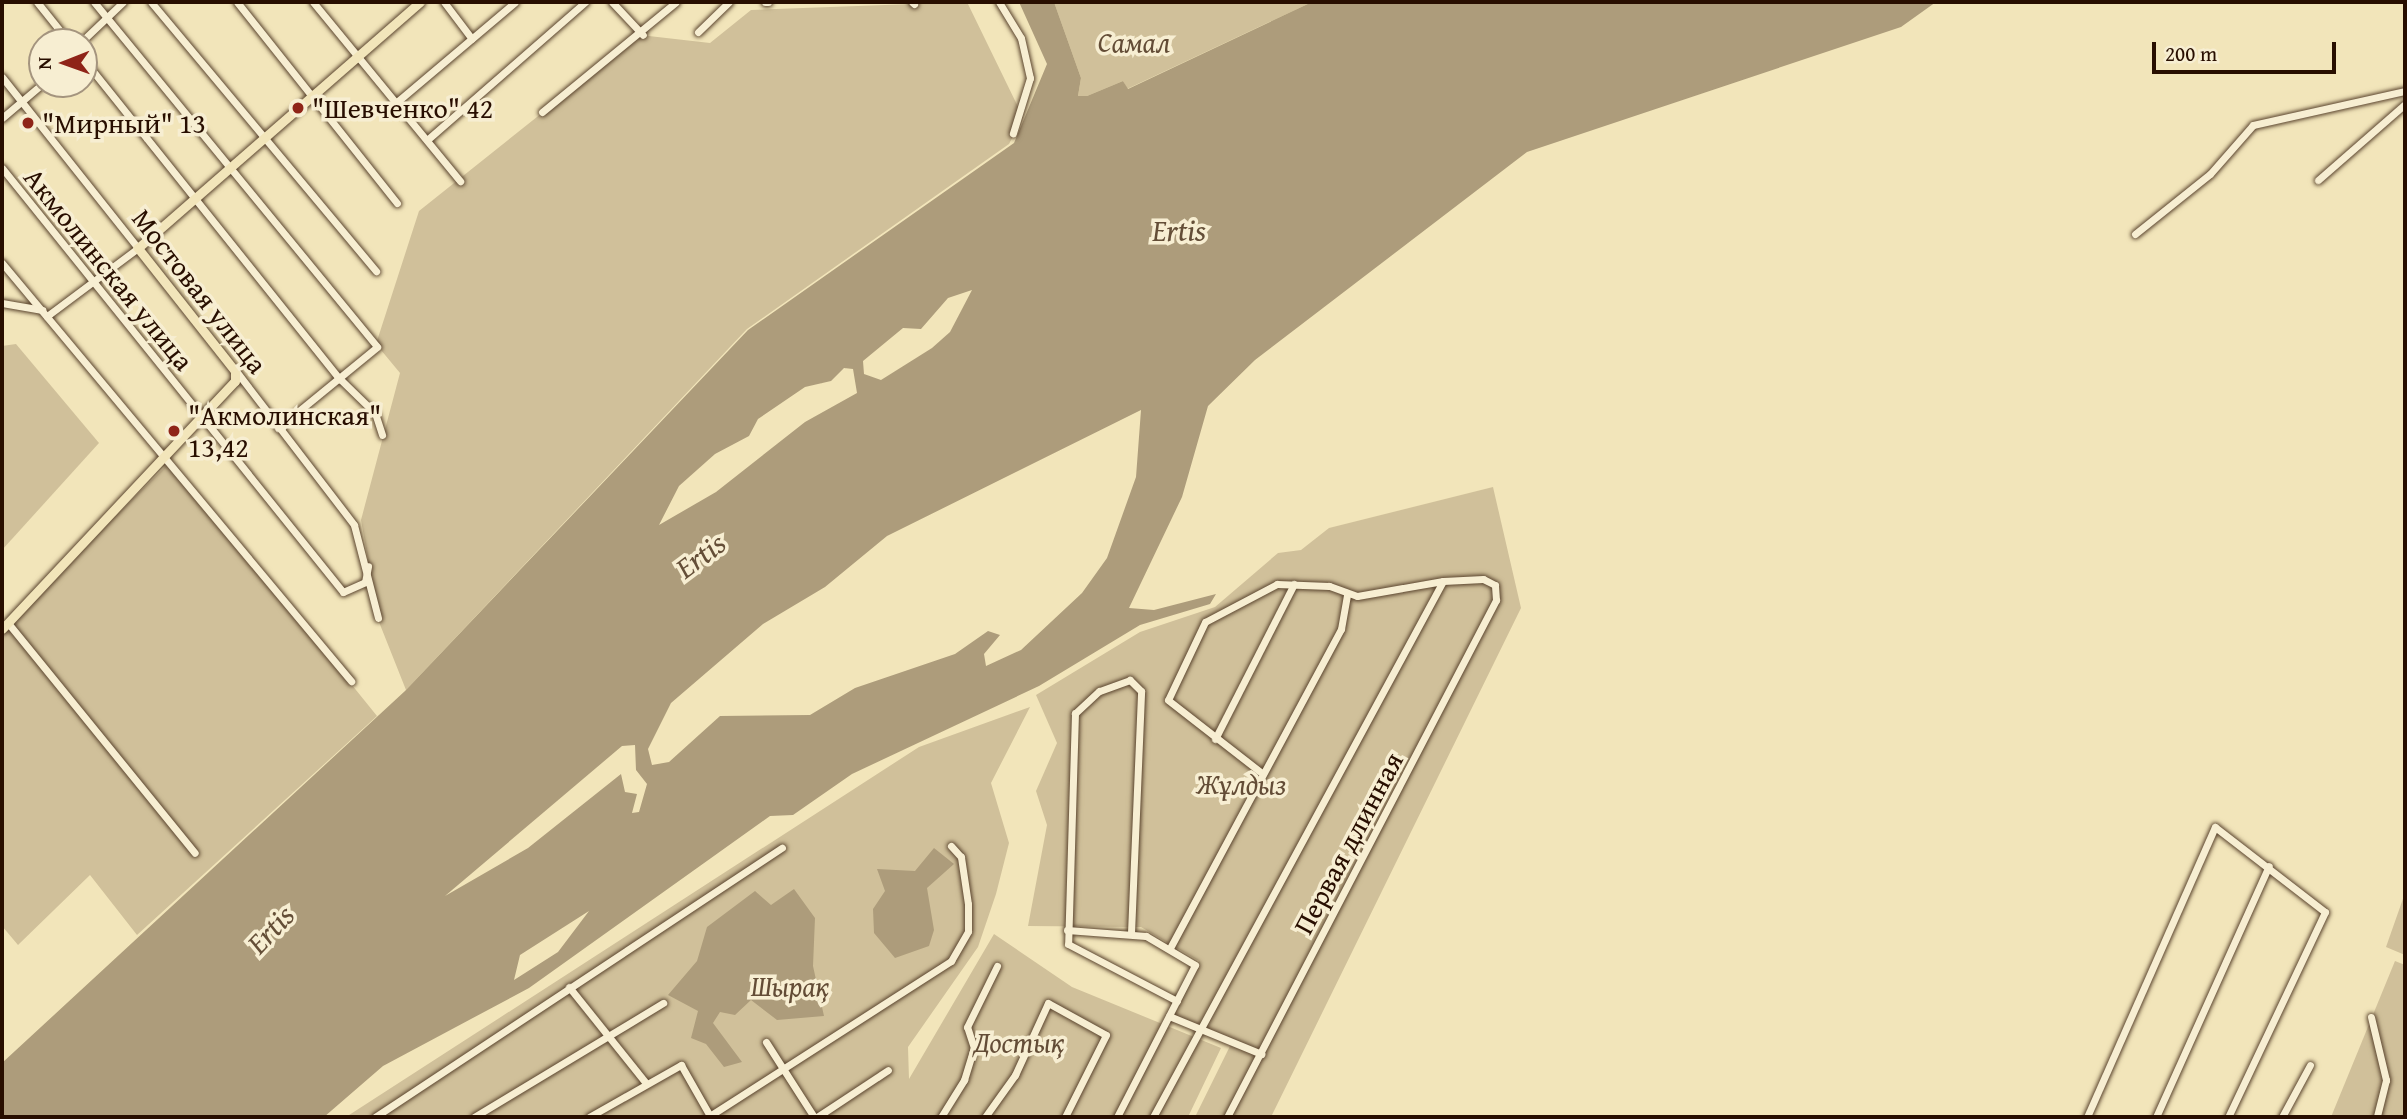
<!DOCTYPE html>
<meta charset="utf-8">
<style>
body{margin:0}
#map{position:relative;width:2407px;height:1119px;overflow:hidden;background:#f2e5ba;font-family:"Gentium Book Plus",serif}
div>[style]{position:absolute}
.green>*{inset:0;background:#d0c09a}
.water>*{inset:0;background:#ad9c7b}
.roads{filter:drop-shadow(0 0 2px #5a442e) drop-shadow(0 0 2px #5a442e)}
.minor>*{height:7px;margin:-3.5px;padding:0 3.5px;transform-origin:3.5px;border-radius:3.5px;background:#f7eed2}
.major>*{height:9px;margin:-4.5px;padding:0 4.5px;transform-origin:4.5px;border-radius:4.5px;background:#f2e5ba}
.dots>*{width:19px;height:19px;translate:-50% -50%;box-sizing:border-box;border:4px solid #f7eed2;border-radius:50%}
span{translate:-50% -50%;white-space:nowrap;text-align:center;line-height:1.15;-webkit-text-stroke:7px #f7eed2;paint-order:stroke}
.park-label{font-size:28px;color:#634c36;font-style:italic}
.poi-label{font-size:28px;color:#280e00}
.left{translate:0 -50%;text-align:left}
.street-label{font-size:28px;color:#280e00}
.water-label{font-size:30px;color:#644e37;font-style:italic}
.frame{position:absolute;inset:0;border:4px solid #280e00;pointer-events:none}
.north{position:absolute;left:28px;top:28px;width:70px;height:70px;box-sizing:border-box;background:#f7eed2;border:2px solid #a4947e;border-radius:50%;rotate:269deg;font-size:19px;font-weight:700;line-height:28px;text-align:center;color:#280e00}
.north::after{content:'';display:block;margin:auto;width:24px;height:32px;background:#8f2418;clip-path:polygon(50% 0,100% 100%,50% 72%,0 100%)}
.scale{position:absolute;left:2152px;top:42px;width:184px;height:32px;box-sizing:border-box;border:4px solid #280e00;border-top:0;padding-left:9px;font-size:21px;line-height:24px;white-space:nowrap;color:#280e00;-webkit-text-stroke:5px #f7eed2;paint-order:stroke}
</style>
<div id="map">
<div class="green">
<i style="clip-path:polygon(967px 2px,1023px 117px,1009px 144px,747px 329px,406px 690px,379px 622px,361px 520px,400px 373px,376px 344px,419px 211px,640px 35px,710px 43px,751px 10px)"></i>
<i style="clip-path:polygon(1054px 2px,1312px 2px,1127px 89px,1123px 81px,1087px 96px,1078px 96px,1081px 78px)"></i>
<i style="clip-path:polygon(16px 344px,99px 443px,2px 550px,2px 346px)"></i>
<i style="clip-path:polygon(171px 461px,377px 716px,137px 935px,90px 875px,18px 945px,2px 926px,2px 629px)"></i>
<i style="clip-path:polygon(1493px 487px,1521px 608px,1271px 1117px,1195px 1117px,1231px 1044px,1169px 1016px,1199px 961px,1141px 927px,1028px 926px,1047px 825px,1036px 791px,1057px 743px,1036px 695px,1140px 632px,1215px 607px,1278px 553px,1301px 550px,1329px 528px)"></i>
<i style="clip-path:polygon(1030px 707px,991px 783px,1009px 843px,996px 894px,978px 947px,908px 1047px,909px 1079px,994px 934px,1072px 987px,1221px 1048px,1188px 1117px,346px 1117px,919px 747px)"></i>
<i style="clip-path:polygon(2405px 893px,2405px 955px,2386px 947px)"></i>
<i style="clip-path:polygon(2395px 961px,2405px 965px,2405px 1117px,2331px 1117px)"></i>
</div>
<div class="water">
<i style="clip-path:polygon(evenodd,1019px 2px,1054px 2px,1081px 78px,1078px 96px,1087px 96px,1123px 81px,1128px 89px,1312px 2px,1936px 2px,1901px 27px,1527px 152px,1255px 360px,1208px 406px,1182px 497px,1129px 608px,1154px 610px,1216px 594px,1210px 604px,1140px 625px,1039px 686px,852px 774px,793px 815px,770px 816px,529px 988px,383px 1066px,324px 1117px,2px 1117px,2px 1063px,405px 691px,748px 330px,1014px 143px,1047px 64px,1019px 2px,972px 290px,950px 332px,932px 348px,881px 380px,864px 374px,863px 361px,903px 328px,921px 329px,948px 298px,972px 290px,1019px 2px,844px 368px,853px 369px,857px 393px,805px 422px,716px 492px,659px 525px,679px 486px,715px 454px,749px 436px,758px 419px,805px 387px,831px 381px,844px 368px,1019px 2px,1141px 410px,1136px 477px,1107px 558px,1082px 593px,1021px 650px,986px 666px,984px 654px,1000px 635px,988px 631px,955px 654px,855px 688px,810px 715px,720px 716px,669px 762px,652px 765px,648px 749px,671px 703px,763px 624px,825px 587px,887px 536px,1141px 410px,1019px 2px,635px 745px,636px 770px,647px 784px,639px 812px,632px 813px,637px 794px,625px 792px,621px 774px,528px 848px,445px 896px,622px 746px,635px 745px,1019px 2px,589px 911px,558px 952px,514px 980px,520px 955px,589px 911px)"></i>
<i style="clip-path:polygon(934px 848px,954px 864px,927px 888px,934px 930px,929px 946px,895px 958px,874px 933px,873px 909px,885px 891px,877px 869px,915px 871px)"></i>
<i style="clip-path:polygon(794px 889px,815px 918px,813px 966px,824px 1016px,777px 1020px,751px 1000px,735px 1015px,720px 1012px,713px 1023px,742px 1062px,724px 1067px,706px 1044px,691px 1038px,698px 1011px,668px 995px,697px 961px,707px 927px,755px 891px,771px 905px)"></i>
</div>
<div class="roads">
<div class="minor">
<i style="left:37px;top:2px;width:51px;rotate:51.3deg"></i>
<i style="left:94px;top:2px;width:446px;rotate:50.6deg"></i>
<i style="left:377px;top:347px;width:128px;rotate:140.7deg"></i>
<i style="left:151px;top:2px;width:351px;rotate:50.1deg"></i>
<i style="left:237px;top:2px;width:257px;rotate:51.5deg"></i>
<i style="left:313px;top:2px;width:232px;rotate:50.6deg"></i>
<i style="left:444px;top:2px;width:46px;rotate:52.9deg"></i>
<i style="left:612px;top:2px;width:45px;rotate:46.8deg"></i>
<i style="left:765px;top:2px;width:3px"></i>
<i style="left:912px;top:2px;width:3px;rotate:45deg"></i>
<i style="left:999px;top:2px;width:42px;rotate:58.6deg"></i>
<i style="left:1021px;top:38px;width:41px;rotate:77.3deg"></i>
<i style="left:1030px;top:78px;width:58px;rotate:107.2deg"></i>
<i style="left:698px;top:32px;width:43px;rotate:-44.1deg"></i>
<i style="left:81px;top:42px;width:58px;rotate:-43.6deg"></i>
<i style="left:84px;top:60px;width:409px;rotate:51.3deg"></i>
<i style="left:340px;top:379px;width:49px;rotate:44.2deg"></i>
<i style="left:375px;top:413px;width:23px;rotate:72deg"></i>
<i style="left:2px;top:77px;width:218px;rotate:51.5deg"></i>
<i style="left:138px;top:248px;width:114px;rotate:143.2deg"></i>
<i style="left:398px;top:101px;width:153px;rotate:-40.2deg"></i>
<i style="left:542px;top:112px;width:173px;rotate:-39.4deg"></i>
<i style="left:2px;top:118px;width:52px;rotate:-40.4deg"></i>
<i style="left:427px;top:140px;width:210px;rotate:-41.1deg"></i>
<i style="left:2px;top:168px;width:544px;rotate:51.19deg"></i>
<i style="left:343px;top:592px;width:24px;rotate:-24deg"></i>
<i style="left:365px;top:582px;width:16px;rotate:-79deg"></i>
<i style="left:2318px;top:180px;width:116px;rotate:-41.1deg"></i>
<i style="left:2135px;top:234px;width:96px;rotate:-38.7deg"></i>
<i style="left:2210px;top:174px;width:65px;rotate:-48.7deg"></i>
<i style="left:2253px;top:125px;width:156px;rotate:-12.6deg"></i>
<i style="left:2px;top:263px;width:545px;rotate:50.14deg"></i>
<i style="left:2px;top:303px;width:41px;rotate:9.9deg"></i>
<i style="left:236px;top:371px;width:194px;rotate:52.5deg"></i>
<i style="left:354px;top:525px;width:96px;rotate:75.5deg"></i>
<i style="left:8px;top:623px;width:296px;rotate:50.9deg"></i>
<i style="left:1215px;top:739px;width:174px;rotate:-63deg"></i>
<i style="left:1067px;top:930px;width:79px;rotate:4.3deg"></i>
<i style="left:1146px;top:936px;width:57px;rotate:30.6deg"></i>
<i style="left:1195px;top:965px;width:171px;rotate:117.2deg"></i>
<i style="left:1131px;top:933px;width:242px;rotate:-87.6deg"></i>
<i style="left:1141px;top:691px;width:16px;rotate:-135deg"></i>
<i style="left:1130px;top:680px;width:33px;rotate:160deg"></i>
<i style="left:1099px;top:691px;width:33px;rotate:137deg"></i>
<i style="left:1075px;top:713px;width:231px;rotate:91.7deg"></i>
<i style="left:1068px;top:944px;width:123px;rotate:27.6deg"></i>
<i style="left:1170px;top:948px;width:362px;rotate:-61.8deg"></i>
<i style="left:1341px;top:629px;width:35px;rotate:-80deg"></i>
<i style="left:569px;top:987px;width:123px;rotate:51.3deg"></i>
<i style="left:1169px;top:1016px;width:100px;rotate:22.4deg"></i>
<i style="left:2371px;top:1017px;width:65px;rotate:76.6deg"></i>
<i style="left:2386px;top:1080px;width:38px;rotate:104deg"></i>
<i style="left:766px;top:1042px;width:89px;rotate:57.4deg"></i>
<i style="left:375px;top:1117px;width:488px;rotate:-33.5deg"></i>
<i style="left:474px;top:1117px;width:221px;rotate:-31.1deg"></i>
<i style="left:589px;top:1117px;width:106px;rotate:-29.5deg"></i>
<i style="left:681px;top:1065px;width:59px;rotate:60.4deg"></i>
<i style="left:708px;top:1117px;width:289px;rotate:-32.7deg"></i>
<i style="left:951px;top:961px;width:34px;rotate:-60deg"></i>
<i style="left:968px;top:931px;width:27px;rotate:-90deg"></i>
<i style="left:968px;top:904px;width:48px;rotate:-98.5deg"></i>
<i style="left:961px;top:857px;width:15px;rotate:-132deg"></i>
<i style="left:817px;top:1117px;width:85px;rotate:-33.5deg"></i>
<i style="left:941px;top:1117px;width:44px;rotate:-58.1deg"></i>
<i style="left:964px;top:1080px;width:34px;rotate:-73deg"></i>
<i style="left:974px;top:1048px;width:22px;rotate:-108deg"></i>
<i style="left:967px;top:1027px;width:68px;rotate:-63.8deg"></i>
<i style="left:985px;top:1117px;width:52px;rotate:-54.5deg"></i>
<i style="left:1015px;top:1075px;width:79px;rotate:-65.4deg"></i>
<i style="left:1048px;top:1003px;width:66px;rotate:28.9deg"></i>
<i style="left:1106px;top:1035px;width:92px;rotate:116.6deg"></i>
<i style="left:1153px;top:1117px;width:609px;rotate:-61.58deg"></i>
<i style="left:1227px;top:1117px;width:583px;rotate:-62.51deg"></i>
<i style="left:1496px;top:600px;width:15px;rotate:-94deg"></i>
<i style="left:1495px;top:585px;width:13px;rotate:-153deg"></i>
<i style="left:1483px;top:579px;width:40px;rotate:177.1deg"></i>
<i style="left:1443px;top:581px;width:87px;rotate:170.1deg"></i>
<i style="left:1357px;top:596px;width:30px;rotate:-160deg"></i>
<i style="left:1329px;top:586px;width:52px;rotate:-177.8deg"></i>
<i style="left:1277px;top:584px;width:81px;rotate:152.2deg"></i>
<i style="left:1205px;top:622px;width:86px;rotate:115.4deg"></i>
<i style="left:1168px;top:700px;width:120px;rotate:37.9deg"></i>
<i style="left:2087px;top:1117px;width:317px;rotate:-66.2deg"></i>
<i style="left:2215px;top:827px;width:139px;rotate:37.7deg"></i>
<i style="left:2325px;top:912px;width:227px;rotate:115.3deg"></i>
<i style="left:2156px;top:1117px;width:275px;rotate:-65.8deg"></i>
<i style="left:2282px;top:1117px;width:59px;rotate:-61.7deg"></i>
</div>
<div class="major">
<i style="left:2px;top:629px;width:340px;rotate:-46.8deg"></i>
<i style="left:235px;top:381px;width:10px;rotate:-90deg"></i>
<i style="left:235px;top:371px;width:157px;rotate:-128.3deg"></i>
<i style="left:138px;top:248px;width:374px;rotate:-41.1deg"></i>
</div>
</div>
<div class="dots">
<i style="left:298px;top:108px;background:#8f2418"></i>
<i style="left:28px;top:123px;background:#8f2418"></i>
<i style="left:174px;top:431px;background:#8f2418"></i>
</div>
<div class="park-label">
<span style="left:1134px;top:42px">Самал</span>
<span style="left:1241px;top:784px">Жұлдыз</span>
<span style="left:790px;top:986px">Шырақ</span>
<span style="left:1019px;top:1042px">Достық</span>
</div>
<div class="poi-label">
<span class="left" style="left:312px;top:108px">"Шевченко" 42</span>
<span class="left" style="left:42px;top:123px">"Мирный" 13</span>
<span class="left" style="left:188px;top:431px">"Акмолинская"<br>13,42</span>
</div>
<div class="street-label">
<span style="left:109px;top:269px;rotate:51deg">Акмолинская улица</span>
<span style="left:200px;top:291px;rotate:52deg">Мостовая улица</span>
<span style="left:1348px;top:843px;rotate:-62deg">Первая длинная</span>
</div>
<div class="water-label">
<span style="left:1179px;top:230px">Ertis</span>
<span style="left:700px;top:555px;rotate:-37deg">Ertis</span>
<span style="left:270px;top:929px;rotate:-47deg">Ertis</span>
</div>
<div class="frame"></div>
<div class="north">N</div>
<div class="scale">200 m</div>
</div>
